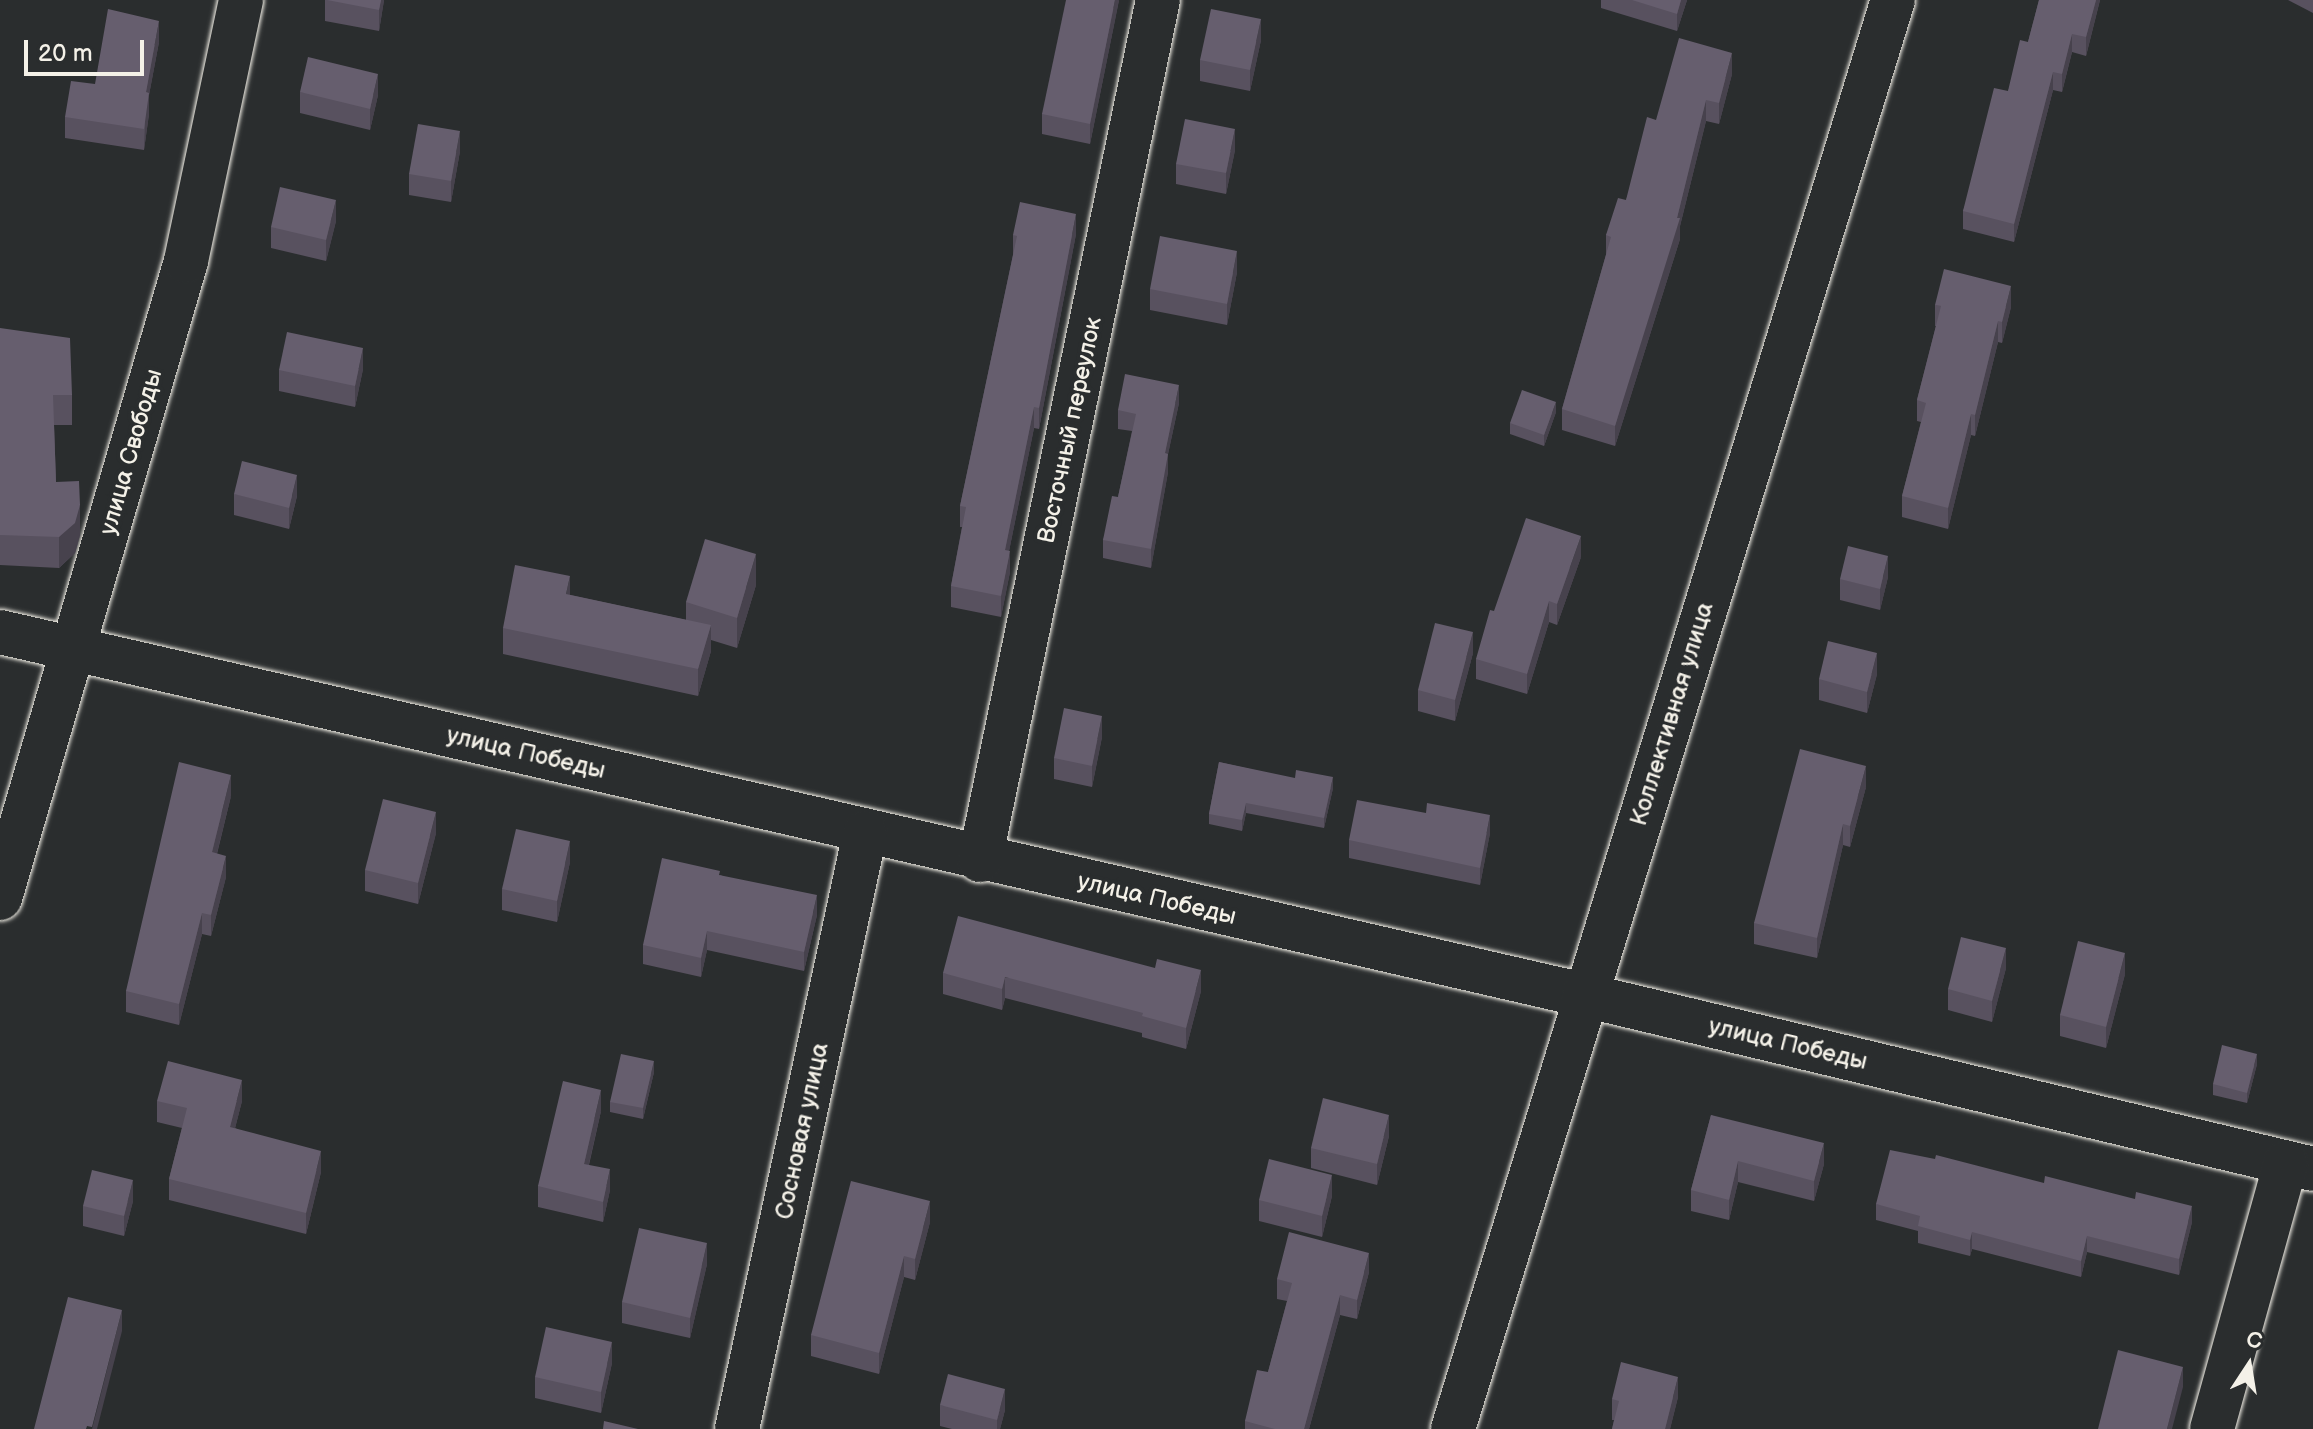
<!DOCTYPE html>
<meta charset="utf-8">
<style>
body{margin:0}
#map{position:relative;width:2313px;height:1429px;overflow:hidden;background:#2a2d2e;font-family:"Balsamiq Sans",sans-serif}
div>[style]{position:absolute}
.roads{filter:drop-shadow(0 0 2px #f4f1e8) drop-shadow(0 0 2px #f4f1e8)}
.minor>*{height:44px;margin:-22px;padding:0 22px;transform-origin:22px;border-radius:22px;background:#2a2d2e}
.wall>*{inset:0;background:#58515f}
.shaded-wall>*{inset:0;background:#47424d}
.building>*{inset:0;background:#665e6e}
span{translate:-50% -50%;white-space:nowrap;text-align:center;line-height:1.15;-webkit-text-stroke:8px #2a2d2e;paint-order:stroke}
.street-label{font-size:24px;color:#f4f1e8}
.north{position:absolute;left:2209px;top:1325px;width:80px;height:80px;-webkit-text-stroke:6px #2a2d2e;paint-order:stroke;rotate:12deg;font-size:22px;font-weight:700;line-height:32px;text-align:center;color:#f4f1e8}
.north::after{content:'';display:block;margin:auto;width:28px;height:36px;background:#f4f1e8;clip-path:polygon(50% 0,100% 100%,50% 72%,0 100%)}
.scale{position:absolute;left:24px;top:40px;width:120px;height:36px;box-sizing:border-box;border:4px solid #f4f1e8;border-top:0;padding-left:10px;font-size:24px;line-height:28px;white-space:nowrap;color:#f4f1e8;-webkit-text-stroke:6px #2a2d2e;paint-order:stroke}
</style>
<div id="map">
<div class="roads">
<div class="minor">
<i style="left:0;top:632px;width:1625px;rotate:12.91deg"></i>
<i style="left:1584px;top:995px;width:749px;rotate:13.42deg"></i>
<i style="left:980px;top:860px;width:878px;rotate:-78.31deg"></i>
<i style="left:0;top:898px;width:664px;rotate:-73.72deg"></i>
<i style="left:186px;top:261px;width:267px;rotate:-78.1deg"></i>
<i style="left:737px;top:1429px;width:610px;rotate:-77.88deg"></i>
<i style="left:1453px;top:1429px;width:1495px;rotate:-72.89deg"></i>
<i style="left:2212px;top:1429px;width:276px;rotate:-74.5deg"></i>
</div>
</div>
<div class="wall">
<i style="clip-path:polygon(325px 0,384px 0,379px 31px,325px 21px)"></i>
<i style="clip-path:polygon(1119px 0,1090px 144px,1042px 134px,1042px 114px)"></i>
<i style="clip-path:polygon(1601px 0,1687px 0,1677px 31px,1601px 8px)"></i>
<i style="clip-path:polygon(2039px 0,2100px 0,2086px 56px,2072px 52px,2062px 92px,2053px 90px,2014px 242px,1963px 229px,1963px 211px,2008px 91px,2028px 42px)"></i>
<i style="clip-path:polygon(2288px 0,2313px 0,2313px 13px)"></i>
<i style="clip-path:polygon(1261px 40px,1250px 91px,1200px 81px,1200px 60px)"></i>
<i style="clip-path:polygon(159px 42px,149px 95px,149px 114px,144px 150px,65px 138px,65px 117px,95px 84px)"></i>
<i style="clip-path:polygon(1732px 74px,1719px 124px,1706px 121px,1680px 226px,1680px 239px,1615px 446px,1562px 430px,1562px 409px,1606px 255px,1606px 235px,1626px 200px,1656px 120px)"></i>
<i style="clip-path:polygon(300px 92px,378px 95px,370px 130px,300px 113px)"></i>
<i style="clip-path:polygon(1235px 150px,1226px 194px,1176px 184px,1176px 164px)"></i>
<i style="clip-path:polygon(460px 151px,451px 202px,409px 195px,409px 174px)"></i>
<i style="clip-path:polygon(336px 221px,326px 261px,271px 248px,271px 227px)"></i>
<i style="clip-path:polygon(1076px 234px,1039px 429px,1034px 428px,1009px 551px,1010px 572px,1001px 617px,951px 607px,951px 586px,962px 527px,960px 527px,960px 506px,1013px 255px,1013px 235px)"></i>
<i style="clip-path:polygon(1237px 272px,1227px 325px,1150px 310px,1150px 289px)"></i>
<i style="clip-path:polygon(1935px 305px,2011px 307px,2002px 343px,1998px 342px,1975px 436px,1971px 435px,1948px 529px,1902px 517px,1902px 496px,1921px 422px,1917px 421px,1917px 400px,1936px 326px,1935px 326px)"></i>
<i style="clip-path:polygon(0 328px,72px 395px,72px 425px,54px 425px,56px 482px,80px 535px,75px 553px,59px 568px,0 565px)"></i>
<i style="clip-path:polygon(363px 369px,355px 407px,279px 391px,279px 370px)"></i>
<i style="clip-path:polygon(1179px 403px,1168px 454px,1168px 472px,1151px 568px,1103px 558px,1103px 540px,1118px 497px,1132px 431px,1118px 429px,1118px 410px)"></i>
<i style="clip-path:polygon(1556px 412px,1544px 446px,1510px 434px,1510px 423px)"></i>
<i style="clip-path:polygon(234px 494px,297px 496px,289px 529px,234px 515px)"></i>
<i style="clip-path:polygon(1581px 557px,1557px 625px,1549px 622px,1527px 694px,1476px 679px,1476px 659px)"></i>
<i style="clip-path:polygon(1888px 577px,1880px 610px,1840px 600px,1840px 579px)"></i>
<i style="clip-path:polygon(756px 585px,737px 648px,711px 640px,711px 651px,698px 696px,503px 654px,503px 628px,570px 595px,686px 620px,686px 602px)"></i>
<i style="clip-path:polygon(1473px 653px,1455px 721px,1418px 711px,1418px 690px)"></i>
<i style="clip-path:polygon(1877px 674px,1867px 713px,1819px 700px,1819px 679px)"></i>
<i style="clip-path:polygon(1102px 737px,1092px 787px,1054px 779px,1054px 758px)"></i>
<i style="clip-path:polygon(1219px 762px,1333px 788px,1324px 828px,1246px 813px,1242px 831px,1209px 824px,1209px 814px)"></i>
<i style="clip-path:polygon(1866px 787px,1850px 847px,1843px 845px,1817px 958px,1754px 944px,1754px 923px)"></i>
<i style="clip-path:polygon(231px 796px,217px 854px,226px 877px,211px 936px,202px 934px,179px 1025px,126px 1012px,126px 991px)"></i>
<i style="clip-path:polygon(436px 833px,418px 904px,365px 891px,365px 870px)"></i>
<i style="clip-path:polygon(1490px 833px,1480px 885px,1349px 858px,1349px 840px)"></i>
<i style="clip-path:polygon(570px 862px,557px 922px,502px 910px,502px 889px)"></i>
<i style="clip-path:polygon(720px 875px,817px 915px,804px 971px,707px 950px,701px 977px,643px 964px,643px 945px)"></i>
<i style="clip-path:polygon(2006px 968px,1992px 1022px,1948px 1010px,1948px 989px)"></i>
<i style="clip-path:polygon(943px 973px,1201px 991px,1186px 1049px,1142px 1037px,1142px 1033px,1005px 998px,1002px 1010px,943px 994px)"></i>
<i style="clip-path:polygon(2125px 974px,2106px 1048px,2060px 1036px,2060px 1015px)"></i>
<i style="clip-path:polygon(2257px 1064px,2247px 1103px,2213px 1095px,2213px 1084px)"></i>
<i style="clip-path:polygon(654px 1072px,643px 1119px,610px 1112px,610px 1102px)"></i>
<i style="clip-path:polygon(157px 1101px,242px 1101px,235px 1128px,321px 1172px,306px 1234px,169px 1200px,169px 1179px,182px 1128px,157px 1122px)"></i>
<i style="clip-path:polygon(601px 1111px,589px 1165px,610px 1190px,603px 1222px,538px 1207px,538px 1186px)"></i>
<i style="clip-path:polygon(1711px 1115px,1824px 1164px,1814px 1201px,1738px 1182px,1729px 1220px,1691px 1211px,1691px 1190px)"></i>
<i style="clip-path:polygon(1389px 1136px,1377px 1185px,1311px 1168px,1311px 1148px)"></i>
<i style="clip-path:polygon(1332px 1196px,1322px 1237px,1259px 1221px,1259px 1200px)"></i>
<i style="clip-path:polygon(133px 1201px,124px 1236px,83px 1226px,83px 1206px)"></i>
<i style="clip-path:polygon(1876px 1204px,2192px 1222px,2179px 1275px,2087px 1252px,2081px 1277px,1972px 1249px,1970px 1256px,1918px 1243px,1918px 1231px,1876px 1220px)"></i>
<i style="clip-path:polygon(930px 1222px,915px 1280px,904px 1277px,879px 1374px,811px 1356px,811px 1335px)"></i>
<i style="clip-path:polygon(707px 1264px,690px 1338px,622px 1323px,622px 1302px)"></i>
<i style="clip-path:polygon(1369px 1272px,1357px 1319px,1340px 1315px,1309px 1429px,1245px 1429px,1245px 1421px,1268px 1372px,1287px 1301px,1277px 1299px,1277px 1279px)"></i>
<i style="clip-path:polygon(612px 1363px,601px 1413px,535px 1398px,535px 1377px)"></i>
<i style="clip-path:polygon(1678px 1397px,1670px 1429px,1612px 1429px,1614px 1420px,1612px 1420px,1612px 1399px)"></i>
<i style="clip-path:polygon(940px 1405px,1005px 1410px,1000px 1429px,952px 1429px,940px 1426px)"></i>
</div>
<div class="shaded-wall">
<i style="clip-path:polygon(381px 0,384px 0,379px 31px,379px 10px)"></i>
<i style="clip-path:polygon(1115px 0,1119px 0,1090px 144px,1090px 124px)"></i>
<i style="clip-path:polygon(1681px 0,1687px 0,1677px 31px,1677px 14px)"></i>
<i style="clip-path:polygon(2096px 0,2100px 0,2086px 56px,2086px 37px)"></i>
<i style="clip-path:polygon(1261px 19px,1261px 40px,1250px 91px,1250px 70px)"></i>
<i style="clip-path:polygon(159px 21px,159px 42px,149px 95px,149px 114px,144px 150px,146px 92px)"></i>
<i style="clip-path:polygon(2072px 34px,2072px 52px,2062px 92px,2062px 74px)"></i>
<i style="clip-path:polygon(1732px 53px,1732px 74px,1719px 124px,1719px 103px)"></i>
<i style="clip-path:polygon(2053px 72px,2053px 90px,2014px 242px,2014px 224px)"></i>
<i style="clip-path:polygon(378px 74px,378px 95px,370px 130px,370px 109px)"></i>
<i style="clip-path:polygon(1706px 100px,1706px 121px,1680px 226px,1680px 239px,1615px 446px,1615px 426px,1677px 218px)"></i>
<i style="clip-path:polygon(1235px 129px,1235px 150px,1226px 194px,1226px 173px)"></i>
<i style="clip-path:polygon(460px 131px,460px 151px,451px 202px,451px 181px)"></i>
<i style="clip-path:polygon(336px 200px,336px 221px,326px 261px,326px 240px)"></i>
<i style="clip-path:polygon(1076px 214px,1076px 234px,1039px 429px,1039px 408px)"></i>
<i style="clip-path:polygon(1237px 251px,1237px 272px,1227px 325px,1227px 304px)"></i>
<i style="clip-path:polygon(2011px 286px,2011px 307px,2002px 343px,2002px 322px)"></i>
<i style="clip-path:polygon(1998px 321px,1998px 342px,1975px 436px,1975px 415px)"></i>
<i style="clip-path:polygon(363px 348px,363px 369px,355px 407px,355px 386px)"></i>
<i style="clip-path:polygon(1179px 385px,1179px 403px,1168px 454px,1168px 472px,1151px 568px,1151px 549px,1165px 453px)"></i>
<i style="clip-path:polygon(1556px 402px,1556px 412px,1544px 446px,1544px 435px)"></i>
<i style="clip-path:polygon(1034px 407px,1034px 428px,1005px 571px,1005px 550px)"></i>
<i style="clip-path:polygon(1971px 414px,1971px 435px,1948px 529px,1948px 508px)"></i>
<i style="clip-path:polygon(297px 475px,297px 496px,289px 529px,289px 508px)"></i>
<i style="clip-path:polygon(80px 505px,80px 535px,75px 553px,59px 568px,59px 537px)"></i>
<i style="clip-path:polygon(1581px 536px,1581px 557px,1557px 625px,1557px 604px)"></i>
<i style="clip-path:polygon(1010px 551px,1010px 572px,1001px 617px,1001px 596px)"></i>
<i style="clip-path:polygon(756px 554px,756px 585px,737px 648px,737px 618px)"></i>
<i style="clip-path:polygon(1888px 556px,1888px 577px,1880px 610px,1880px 589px)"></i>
<i style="clip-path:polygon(570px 576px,570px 602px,566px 594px)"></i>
<i style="clip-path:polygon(1549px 601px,1549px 622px,1527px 694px,1527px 674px)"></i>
<i style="clip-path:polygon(711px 625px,711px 651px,698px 696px,698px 669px)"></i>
<i style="clip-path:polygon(1473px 632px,1473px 653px,1455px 721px,1455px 700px)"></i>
<i style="clip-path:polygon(1877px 653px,1877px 674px,1867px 713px,1867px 692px)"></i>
<i style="clip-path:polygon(1102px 716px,1102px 737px,1092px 787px,1092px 766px)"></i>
<i style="clip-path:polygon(1866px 766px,1866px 787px,1850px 847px,1850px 826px)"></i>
<i style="clip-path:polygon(231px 775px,231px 796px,212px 873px,212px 852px)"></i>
<i style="clip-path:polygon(1333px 777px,1333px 788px,1324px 828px,1324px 818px)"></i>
<i style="clip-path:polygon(1246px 803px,1246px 813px,1242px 831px,1242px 820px)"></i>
<i style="clip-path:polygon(436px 812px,436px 833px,418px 904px,418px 883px)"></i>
<i style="clip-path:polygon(1490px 815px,1490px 833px,1480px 885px,1480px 868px)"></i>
<i style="clip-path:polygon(1843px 824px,1843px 845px,1817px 958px,1817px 938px)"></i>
<i style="clip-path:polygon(570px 841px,570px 862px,557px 922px,557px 901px)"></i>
<i style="clip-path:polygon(226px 856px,226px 877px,211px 936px,211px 915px)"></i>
<i style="clip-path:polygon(817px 895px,817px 915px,804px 971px,804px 952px)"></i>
<i style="clip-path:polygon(202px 913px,202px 934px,179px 1025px,179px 1004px)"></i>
<i style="clip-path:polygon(707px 931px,707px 950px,701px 977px,701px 958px)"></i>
<i style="clip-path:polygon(2006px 948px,2006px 968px,1992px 1022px,1992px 1001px)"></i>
<i style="clip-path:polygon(2125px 953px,2125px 974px,2106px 1048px,2106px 1027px)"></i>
<i style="clip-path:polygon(1201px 970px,1201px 991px,1186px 1049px,1186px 1028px)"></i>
<i style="clip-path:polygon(1005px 977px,1005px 998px,1002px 1010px,1002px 989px)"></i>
<i style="clip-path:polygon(2257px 1054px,2257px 1064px,2247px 1103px,2247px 1093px)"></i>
<i style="clip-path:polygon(654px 1061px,654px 1072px,643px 1119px,643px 1108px)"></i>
<i style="clip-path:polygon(242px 1080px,242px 1101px,230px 1148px,230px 1127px)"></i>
<i style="clip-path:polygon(601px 1090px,601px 1111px,584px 1185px,584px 1164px)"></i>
<i style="clip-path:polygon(1389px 1115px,1389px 1136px,1377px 1185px,1377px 1164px)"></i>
<i style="clip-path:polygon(1824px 1143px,1824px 1164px,1814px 1201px,1814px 1181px)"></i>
<i style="clip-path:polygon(321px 1151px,321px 1172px,306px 1234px,306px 1213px)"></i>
<i style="clip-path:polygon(1738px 1161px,1738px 1182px,1729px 1220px,1729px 1200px)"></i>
<i style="clip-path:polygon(610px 1169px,610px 1190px,603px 1222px,603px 1202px)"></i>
<i style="clip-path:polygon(1332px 1175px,1332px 1196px,1322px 1237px,1322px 1216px)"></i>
<i style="clip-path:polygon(133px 1180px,133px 1201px,124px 1236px,124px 1216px)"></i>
<i style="clip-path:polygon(930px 1201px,930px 1222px,915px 1280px,915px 1259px)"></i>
<i style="clip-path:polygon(2192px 1206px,2192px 1222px,2179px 1275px,2179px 1259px)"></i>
<i style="clip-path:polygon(1972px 1232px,1972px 1249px,1970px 1256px,1970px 1240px)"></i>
<i style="clip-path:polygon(2087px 1236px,2087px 1252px,2081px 1277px,2081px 1261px)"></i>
<i style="clip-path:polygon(707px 1243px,707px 1264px,690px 1338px,690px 1318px)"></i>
<i style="clip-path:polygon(1369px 1253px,1369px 1272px,1357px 1319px,1357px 1300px)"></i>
<i style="clip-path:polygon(904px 1256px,904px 1277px,879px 1374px,879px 1353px)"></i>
<i style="clip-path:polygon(1340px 1295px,1340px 1315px,1309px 1429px,1304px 1429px)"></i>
<i style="clip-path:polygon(122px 1310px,122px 1331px,97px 1429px,92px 1429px)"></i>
<i style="clip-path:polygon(612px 1342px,612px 1363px,601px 1413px,601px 1392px)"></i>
<i style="clip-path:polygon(2183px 1367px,2183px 1387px,2172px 1429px,2167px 1429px)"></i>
<i style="clip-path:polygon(1678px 1377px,1678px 1397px,1670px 1429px,1665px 1429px)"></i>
<i style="clip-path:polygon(1005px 1389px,1005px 1410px,1000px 1429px,997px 1429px,997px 1420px)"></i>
</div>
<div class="building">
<i style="clip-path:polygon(327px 0,381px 0,379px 10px)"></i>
<i style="clip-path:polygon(1066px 0,1115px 0,1090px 124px,1042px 114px)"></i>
<i style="clip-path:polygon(1632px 0,1681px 0,1677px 14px)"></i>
<i style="clip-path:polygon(2039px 0,2096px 0,2086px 37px,2072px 34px,2062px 74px,2053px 72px,2014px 224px,1963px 211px,1994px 88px,2008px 91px,2020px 40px,2028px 42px)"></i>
<i style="clip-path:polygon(108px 9px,159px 21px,146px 92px,149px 93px,144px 129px,65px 117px,71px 81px,95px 84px)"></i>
<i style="clip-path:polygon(1211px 9px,1261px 19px,1250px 70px,1200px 60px)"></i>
<i style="clip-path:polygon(1679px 38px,1732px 53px,1719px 103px,1706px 100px,1677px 218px,1680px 218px,1615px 426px,1562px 409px,1611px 237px,1606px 235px,1618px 198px,1626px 200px,1647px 117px,1656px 120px)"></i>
<i style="clip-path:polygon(308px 57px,378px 74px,370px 109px,300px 92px)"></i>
<i style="clip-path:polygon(1185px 119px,1235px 129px,1226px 173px,1176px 164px)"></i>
<i style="clip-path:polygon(418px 124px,460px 131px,451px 181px,409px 174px)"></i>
<i style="clip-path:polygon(280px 187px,336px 200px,326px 240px,271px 227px)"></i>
<i style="clip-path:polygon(1020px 202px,1076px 214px,1039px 408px,1034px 407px,1005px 550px,1010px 551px,1001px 596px,951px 586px,966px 507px,960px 506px,1017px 236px,1013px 235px)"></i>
<i style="clip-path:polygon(1160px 236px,1237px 251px,1227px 304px,1150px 289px)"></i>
<i style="clip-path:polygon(1944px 269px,2011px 286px,2002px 322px,1998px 321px,1975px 415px,1971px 414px,1948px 508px,1902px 496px,1926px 403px,1917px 400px,1941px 306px,1935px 305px)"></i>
<i style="clip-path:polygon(0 328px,70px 338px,72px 395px,53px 395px,56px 482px,79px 481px,80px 505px,75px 523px,59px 537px,0 535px)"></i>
<i style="clip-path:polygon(287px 332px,363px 348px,355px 386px,279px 370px)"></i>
<i style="clip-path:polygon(1125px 374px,1179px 385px,1165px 453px,1168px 454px,1151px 549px,1103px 540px,1112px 496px,1118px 497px,1136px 414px,1118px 410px)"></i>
<i style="clip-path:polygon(1522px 390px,1556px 402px,1544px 435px,1510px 423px)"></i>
<i style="clip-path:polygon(242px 461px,297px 475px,289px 508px,234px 494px)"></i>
<i style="clip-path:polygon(1526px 518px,1581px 536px,1557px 604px,1549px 601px,1527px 674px,1476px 659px,1490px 610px,1494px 611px)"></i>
<i style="clip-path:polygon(705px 539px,756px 554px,737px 618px,686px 602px)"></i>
<i style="clip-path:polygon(1848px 546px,1888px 556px,1880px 589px,1840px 579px)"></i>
<i style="clip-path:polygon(515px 565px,570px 576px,566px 594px,711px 625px,698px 669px,503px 628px)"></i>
<i style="clip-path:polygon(1435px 623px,1473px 632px,1455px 700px,1418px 690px)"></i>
<i style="clip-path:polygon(1828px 641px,1877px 653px,1867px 692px,1819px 679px)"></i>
<i style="clip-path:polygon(1064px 708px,1102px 716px,1092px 766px,1054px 758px)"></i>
<i style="clip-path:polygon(1800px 749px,1866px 766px,1850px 826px,1843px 824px,1817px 938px,1754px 923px)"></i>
<i style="clip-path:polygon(179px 762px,231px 775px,212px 852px,226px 856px,211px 915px,202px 913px,179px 1004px,126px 991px)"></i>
<i style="clip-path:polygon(1219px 762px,1295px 778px,1296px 770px,1333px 777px,1324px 818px,1246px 803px,1242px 820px,1209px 814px)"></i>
<i style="clip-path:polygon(383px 799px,436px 812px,418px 883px,365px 870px)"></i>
<i style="clip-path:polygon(1357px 800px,1426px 813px,1427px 803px,1490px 815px,1480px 868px,1349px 840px)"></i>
<i style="clip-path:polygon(516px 829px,570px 841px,557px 901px,502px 889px)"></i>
<i style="clip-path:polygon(662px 858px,720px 871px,719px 875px,817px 895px,804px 952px,707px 931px,701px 958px,643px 945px)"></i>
<i style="clip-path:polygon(958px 916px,1155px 968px,1157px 959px,1201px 970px,1186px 1028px,1142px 1016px,1143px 1013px,1005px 977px,1002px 989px,943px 973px)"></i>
<i style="clip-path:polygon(1961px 937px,2006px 948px,1992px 1001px,1948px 989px)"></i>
<i style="clip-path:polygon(2078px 941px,2125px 953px,2106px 1027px,2060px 1015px)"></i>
<i style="clip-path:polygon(2222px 1045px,2257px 1054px,2247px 1093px,2213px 1084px)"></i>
<i style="clip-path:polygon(621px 1054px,654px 1061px,643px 1108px,610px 1102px)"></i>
<i style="clip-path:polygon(168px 1061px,242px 1080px,230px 1127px,321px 1151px,306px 1213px,169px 1179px,187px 1108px,157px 1101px)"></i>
<i style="clip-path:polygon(563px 1081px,601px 1090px,584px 1164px,610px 1169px,603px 1202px,538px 1186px)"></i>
<i style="clip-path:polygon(1323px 1098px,1389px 1115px,1377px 1164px,1311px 1148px)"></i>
<i style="clip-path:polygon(1711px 1115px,1824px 1143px,1814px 1181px,1738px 1161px,1729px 1200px,1691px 1190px)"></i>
<i style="clip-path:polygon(1890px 1150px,1935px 1159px,1936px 1155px,2044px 1183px,2045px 1176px,2135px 1199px,2136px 1192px,2192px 1206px,2179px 1259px,2087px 1236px,2081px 1261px,1972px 1232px,1970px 1240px,1918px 1226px,1920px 1216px,1876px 1204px)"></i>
<i style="clip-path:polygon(1269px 1159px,1332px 1175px,1322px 1216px,1259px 1200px)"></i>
<i style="clip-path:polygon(92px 1170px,133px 1180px,124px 1216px,83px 1206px)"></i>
<i style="clip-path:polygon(851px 1181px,930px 1201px,915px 1259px,904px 1256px,879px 1353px,811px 1335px)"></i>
<i style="clip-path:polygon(639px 1228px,707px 1243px,690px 1318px,622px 1302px)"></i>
<i style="clip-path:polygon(1289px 1232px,1369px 1253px,1357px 1300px,1340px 1295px,1304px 1429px,1275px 1429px,1245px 1421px,1257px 1370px,1268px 1372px,1292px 1283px,1277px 1279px)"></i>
<i style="clip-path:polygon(68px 1297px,122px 1310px,92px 1427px,87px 1426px,86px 1429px,34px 1429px)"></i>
<i style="clip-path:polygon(546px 1327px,612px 1342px,601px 1392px,535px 1377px)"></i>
<i style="clip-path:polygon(2118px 1350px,2183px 1367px,2167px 1429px,2098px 1429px)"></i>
<i style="clip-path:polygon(1621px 1362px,1678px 1377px,1665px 1429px,1612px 1429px,1619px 1401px,1612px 1399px)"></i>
<i style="clip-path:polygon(948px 1374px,1005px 1389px,997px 1420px,940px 1405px)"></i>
<i style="clip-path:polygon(604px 1421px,638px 1429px,603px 1429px)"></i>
</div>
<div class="street-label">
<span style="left:1070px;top:430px;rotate:-78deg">Восточный переулок</span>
<span style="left:131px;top:452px;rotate:-74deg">улица Свободы</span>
<span style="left:1672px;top:714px;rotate:-73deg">Коллективная улица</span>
<span style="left:526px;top:753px;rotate:13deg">улица Победы</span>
<span style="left:1157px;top:899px;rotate:13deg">улица Победы</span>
<span style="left:1788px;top:1044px;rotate:13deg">улица Победы</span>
<span style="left:802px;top:1131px;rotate:-78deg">Сосновая улица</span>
</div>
<div class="north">С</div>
<div class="scale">20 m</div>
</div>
